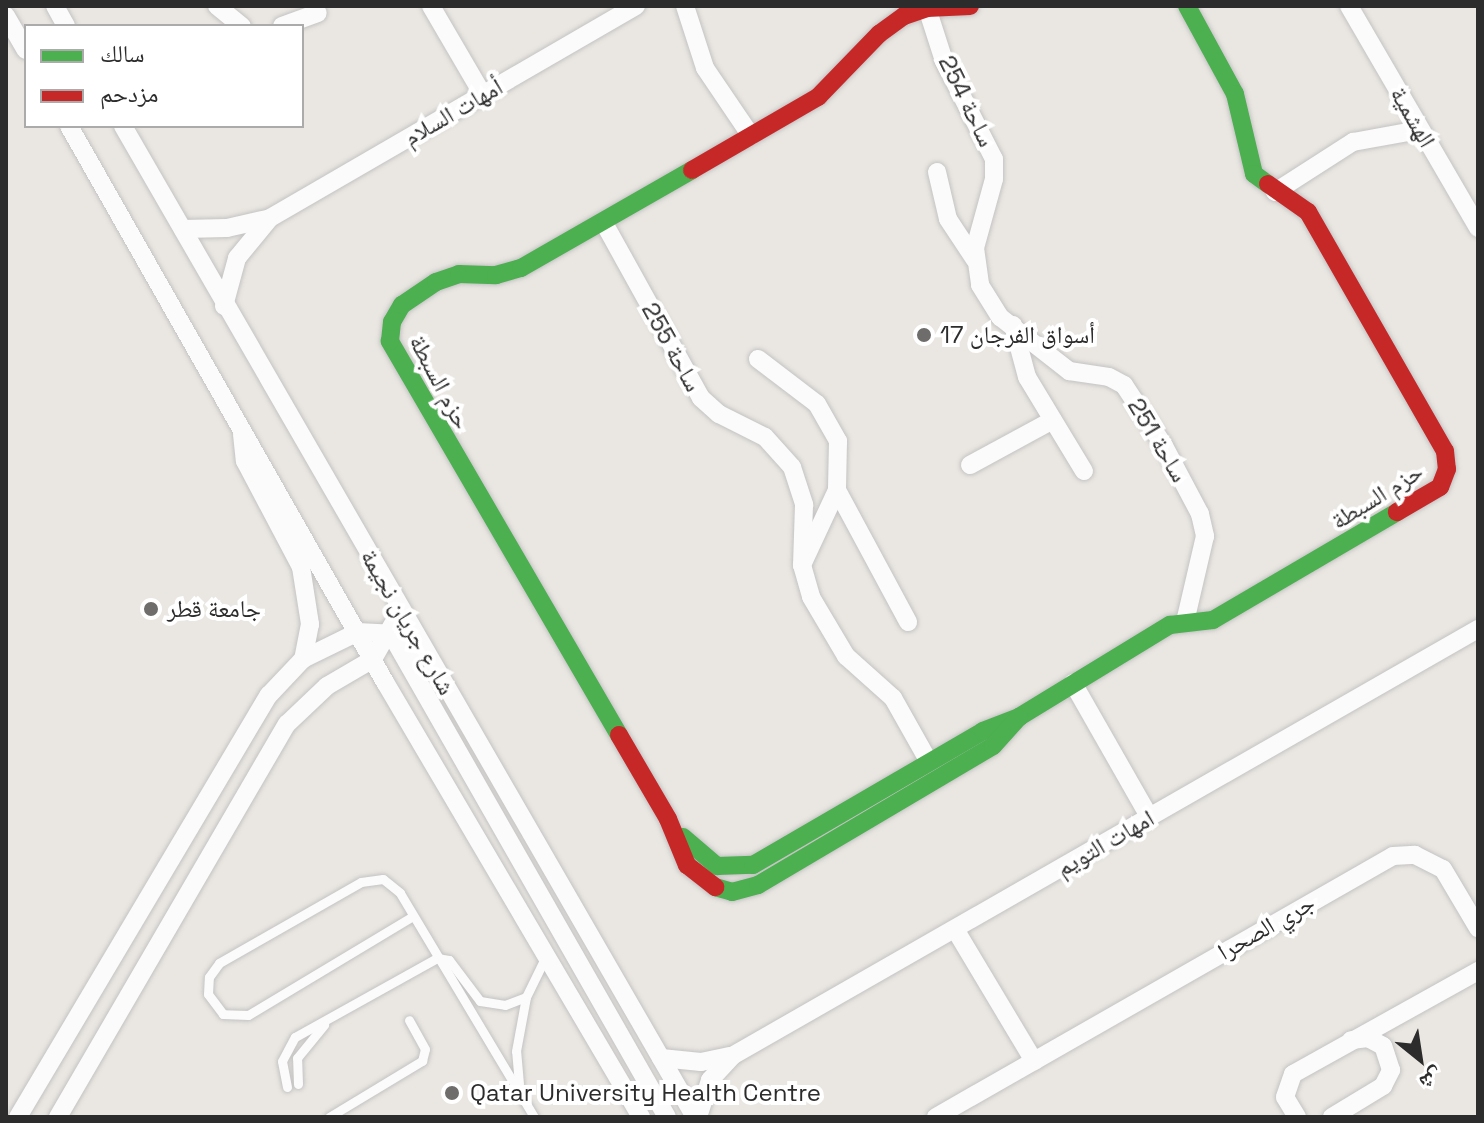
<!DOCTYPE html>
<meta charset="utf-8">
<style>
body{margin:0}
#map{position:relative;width:1484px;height:1123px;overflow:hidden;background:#eae7e2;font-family:"Space Grotesk","Noto Naskh Arabic",sans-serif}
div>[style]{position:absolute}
.roads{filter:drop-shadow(0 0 2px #c4c3c3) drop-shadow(0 0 2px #c4c3c3)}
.lane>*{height:9px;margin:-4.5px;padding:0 4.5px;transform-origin:4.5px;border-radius:4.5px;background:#fcfbfb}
.street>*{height:18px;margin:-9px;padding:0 9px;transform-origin:9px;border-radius:9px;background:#fcfbfb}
.fast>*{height:18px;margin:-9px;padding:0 9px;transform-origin:9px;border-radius:9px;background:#4caf50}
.jam>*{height:18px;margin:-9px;padding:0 9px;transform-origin:9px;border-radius:9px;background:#c62828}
.dots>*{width:22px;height:22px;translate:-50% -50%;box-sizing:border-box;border:4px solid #fff;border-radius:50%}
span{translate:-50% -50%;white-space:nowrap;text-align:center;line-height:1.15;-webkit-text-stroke:8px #fff;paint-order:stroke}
.street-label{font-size:24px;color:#2c2c2c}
.poi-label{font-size:24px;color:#2c2c2c}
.left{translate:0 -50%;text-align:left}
.frame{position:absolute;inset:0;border:8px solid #2c2c2c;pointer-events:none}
.legend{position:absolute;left:24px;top:24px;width:280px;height:104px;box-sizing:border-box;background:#fff;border:2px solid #ababab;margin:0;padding:10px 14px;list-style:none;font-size:24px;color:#2c2c2c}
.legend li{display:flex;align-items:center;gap:16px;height:40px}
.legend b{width:40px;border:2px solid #ababab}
.north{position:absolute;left:1380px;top:1019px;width:80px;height:80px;-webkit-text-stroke:6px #fff;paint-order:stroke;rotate:150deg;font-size:22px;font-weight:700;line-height:32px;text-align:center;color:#2c2c2c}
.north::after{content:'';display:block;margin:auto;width:28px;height:36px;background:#2c2c2c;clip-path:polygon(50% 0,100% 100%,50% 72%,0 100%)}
</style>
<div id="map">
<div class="roads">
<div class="lane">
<i style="left:413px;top:916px;width:192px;rotate:149deg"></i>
<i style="left:248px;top:1015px;width:25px;rotate:-178deg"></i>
<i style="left:223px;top:1014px;width:25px;rotate:-127deg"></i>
<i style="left:208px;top:994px;width:17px;rotate:-87deg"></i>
<i style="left:209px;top:977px;width:17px;rotate:-54deg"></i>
<i style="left:219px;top:963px;width:163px;rotate:-29.7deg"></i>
<i style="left:361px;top:882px;width:22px;rotate:-8deg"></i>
<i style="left:383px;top:879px;width:22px;rotate:39deg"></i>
<i style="left:400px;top:893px;width:261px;rotate:59.1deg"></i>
<i style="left:298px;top:1084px;width:26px;rotate:-92deg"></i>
<i style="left:297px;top:1058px;width:43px;rotate:-50.7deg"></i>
<i style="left:519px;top:1084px;width:33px;rotate:-95deg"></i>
<i style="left:516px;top:1051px;width:55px;rotate:-79.5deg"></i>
<i style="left:526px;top:997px;width:46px;rotate:-64deg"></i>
<i style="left:287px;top:1087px;width:26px;rotate:-101deg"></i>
<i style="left:282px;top:1061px;width:27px;rotate:-62deg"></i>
<i style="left:295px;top:1037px;width:162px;rotate:-29.1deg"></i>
<i style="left:437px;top:958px;width:12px;rotate:9deg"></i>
<i style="left:449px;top:960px;width:51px;rotate:52.9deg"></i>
<i style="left:480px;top:1001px;width:25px;rotate:9deg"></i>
<i style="left:505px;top:1005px;width:22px;rotate:-21deg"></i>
<i style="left:329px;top:1117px;width:109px;rotate:-31.1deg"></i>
<i style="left:422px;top:1061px;width:12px;rotate:-76deg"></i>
<i style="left:425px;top:1049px;width:33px;rotate:-119deg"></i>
</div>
<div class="street">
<i style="left:55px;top:6px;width:23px;rotate:61deg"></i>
<i style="left:217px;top:6px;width:32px;rotate:39deg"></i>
<i style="left:431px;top:6px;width:103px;rotate:59.7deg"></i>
<i style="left:685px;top:6px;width:65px;rotate:72.1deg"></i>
<i style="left:705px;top:68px;width:82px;rotate:55.9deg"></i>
<i style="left:1349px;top:6px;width:257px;rotate:59.8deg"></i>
<i style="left:927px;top:8px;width:56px;rotate:72.2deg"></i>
<i style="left:944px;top:61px;width:110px;rotate:63deg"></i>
<i style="left:994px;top:159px;width:20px;rotate:90deg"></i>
<i style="left:994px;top:179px;width:72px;rotate:105.4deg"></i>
<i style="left:975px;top:248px;width:37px;rotate:82deg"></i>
<i style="left:980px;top:285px;width:38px;rotate:58deg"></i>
<i style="left:1000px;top:317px;width:88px;rotate:38deg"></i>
<i style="left:1069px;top:371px;width:40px;rotate:8.5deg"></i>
<i style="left:1109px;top:377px;width:17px;rotate:28deg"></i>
<i style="left:1124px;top:385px;width:73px;rotate:56.7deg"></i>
<i style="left:1164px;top:446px;width:77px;rotate:62.1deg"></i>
<i style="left:1200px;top:514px;width:23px;rotate:77deg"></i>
<i style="left:1205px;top:536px;width:88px;rotate:103.1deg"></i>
<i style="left:6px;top:16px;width:39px;rotate:60deg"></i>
<i style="left:282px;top:26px;width:38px;rotate:-20deg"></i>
<i style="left:69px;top:126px;width:640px;rotate:60.39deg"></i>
<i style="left:385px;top:682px;width:505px;rotate:59.52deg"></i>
<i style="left:123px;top:126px;width:1144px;rotate:60.01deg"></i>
<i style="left:937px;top:172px;width:48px;rotate:76.8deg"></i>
<i style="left:948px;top:219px;width:49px;rotate:56.6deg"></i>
<i style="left:1275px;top:192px;width:93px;rotate:-32.7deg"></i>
<i style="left:1353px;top:142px;width:68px;rotate:-10.2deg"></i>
<i style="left:604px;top:223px;width:200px;rotate:61deg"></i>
<i style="left:701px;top:398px;width:24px;rotate:42deg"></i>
<i style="left:719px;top:414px;width:51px;rotate:26.6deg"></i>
<i style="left:765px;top:437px;width:40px;rotate:48deg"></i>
<i style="left:792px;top:467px;width:40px;rotate:72deg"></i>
<i style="left:804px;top:505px;width:60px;rotate:91.9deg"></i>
<i style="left:802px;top:565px;width:33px;rotate:74deg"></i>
<i style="left:811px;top:597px;width:69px;rotate:59.3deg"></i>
<i style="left:846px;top:656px;width:63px;rotate:41.8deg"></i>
<i style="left:893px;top:698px;width:73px;rotate:60.6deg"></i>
<i style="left:183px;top:229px;width:44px;rotate:-1.3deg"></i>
<i style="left:227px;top:228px;width:41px;rotate:-12.7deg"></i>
<i style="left:224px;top:306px;width:50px;rotate:-74.8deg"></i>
<i style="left:237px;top:258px;width:52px;rotate:-50.5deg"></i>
<i style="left:270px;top:218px;width:423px;rotate:-30.1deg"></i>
<i style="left:1013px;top:325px;width:54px;rotate:74.9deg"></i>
<i style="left:1027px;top:377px;width:110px;rotate:58.8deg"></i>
<i style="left:758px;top:359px;width:74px;rotate:37.3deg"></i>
<i style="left:817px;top:404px;width:43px;rotate:60.4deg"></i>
<i style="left:838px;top:441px;width:49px;rotate:91.2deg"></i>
<i style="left:837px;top:490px;width:83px;rotate:115deg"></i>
<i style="left:242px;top:434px;width:27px;rotate:84deg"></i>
<i style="left:245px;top:461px;width:120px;rotate:62.2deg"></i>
<i style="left:301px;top:567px;width:58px;rotate:81deg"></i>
<i style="left:310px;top:624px;width:36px;rotate:101deg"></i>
<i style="left:970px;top:465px;width:94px;rotate:-28.5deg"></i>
<i style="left:837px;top:490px;width:150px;rotate:61.7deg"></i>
<i style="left:391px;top:634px;width:556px;rotate:60.26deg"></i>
<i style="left:1073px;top:683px;width:155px;rotate:60.3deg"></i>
<i style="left:955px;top:929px;width:154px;rotate:59.1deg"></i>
<i style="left:661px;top:1058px;width:40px;rotate:5.7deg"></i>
<i style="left:701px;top:1062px;width:29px;rotate:-12deg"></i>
<i style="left:18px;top:1117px;width:491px;rotate:-59.3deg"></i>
<i style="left:269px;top:695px;width:50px;rotate:-46.6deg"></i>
<i style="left:303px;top:659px;width:61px;rotate:-26.1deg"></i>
<i style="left:358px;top:632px;width:33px;rotate:3deg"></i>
<i style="left:391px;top:634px;width:37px;rotate:31deg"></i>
<i style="left:58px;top:1117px;width:455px;rotate:-59.8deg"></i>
<i style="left:287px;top:724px;width:55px;rotate:-43.5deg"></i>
<i style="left:327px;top:686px;width:53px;rotate:-30.4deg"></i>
<i style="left:373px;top:659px;width:40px;rotate:-60.3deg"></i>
<i style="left:698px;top:1117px;width:39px;rotate:-72deg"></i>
<i style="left:710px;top:1080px;width:33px;rotate:-47deg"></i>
<i style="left:732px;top:1056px;width:860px;rotate:-29.79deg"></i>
<i style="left:936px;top:1117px;width:526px;rotate:-29.73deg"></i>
<i style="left:1393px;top:856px;width:22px;rotate:-3deg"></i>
<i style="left:1415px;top:855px;width:31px;rotate:27deg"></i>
<i style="left:1443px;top:869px;width:69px;rotate:59.3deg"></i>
<i style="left:1297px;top:1117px;width:23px;rotate:-121deg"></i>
<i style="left:1285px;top:1097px;width:24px;rotate:-71deg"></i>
<i style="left:1293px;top:1074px;width:212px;rotate:-29.1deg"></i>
<i style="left:1332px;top:1117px;width:60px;rotate:-31.3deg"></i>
<i style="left:1383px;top:1086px;width:18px;rotate:-63deg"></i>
<i style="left:1391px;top:1070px;width:25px;rotate:-108deg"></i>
<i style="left:1383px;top:1046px;width:17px;rotate:-152deg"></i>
<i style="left:1368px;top:1038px;width:17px;rotate:173deg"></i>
</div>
<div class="fast">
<i style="left:1187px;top:6px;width:100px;rotate:61.4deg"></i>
<i style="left:1235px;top:94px;width:82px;rotate:76.6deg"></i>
<i style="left:1254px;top:174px;width:17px;rotate:36deg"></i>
<i style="left:619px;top:735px;width:456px;rotate:-120.2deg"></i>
<i style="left:390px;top:341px;width:19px;rotate:-84deg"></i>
<i style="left:392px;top:322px;width:20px;rotate:-60deg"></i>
<i style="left:402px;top:305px;width:41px;rotate:-34.1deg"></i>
<i style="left:436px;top:282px;width:24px;rotate:-19deg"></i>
<i style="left:459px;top:274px;width:37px;rotate:2deg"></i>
<i style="left:496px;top:275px;width:26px;rotate:-16deg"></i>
<i style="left:521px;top:268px;width:197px;rotate:-29.8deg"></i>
<i style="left:683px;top:837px;width:45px;rotate:40.5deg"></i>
<i style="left:717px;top:866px;width:36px;rotate:-2deg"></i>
<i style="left:753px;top:865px;width:266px;rotate:-30.2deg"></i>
<i style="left:983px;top:731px;width:39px;rotate:-21deg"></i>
<i style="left:1019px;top:717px;width:177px;rotate:-31.4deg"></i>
<i style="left:1170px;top:625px;width:43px;rotate:-6.6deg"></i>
<i style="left:1213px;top:620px;width:213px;rotate:-30.4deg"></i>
<i style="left:715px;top:887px;width:18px;rotate:16deg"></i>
<i style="left:732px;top:892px;width:27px;rotate:-15deg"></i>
<i style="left:758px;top:885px;width:273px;rotate:-30.6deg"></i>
<i style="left:993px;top:746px;width:39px;rotate:-48deg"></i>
</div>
<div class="jam">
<i style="left:692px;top:170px;width:146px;rotate:-30.1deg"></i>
<i style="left:818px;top:97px;width:88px;rotate:-45.9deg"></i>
<i style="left:879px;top:34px;width:31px;rotate:-36deg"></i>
<i style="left:904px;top:16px;width:24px;rotate:-19deg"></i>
<i style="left:927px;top:8px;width:43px;rotate:-2.7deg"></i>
<i style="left:1268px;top:184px;width:49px;rotate:35deg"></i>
<i style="left:1308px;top:212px;width:275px;rotate:60.2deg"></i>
<i style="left:1445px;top:451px;width:18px;rotate:84deg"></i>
<i style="left:1447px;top:469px;width:19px;rotate:111deg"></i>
<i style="left:1440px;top:487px;width:50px;rotate:149.8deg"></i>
<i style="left:619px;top:735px;width:97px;rotate:59.7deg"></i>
<i style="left:668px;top:819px;width:50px;rotate:67.6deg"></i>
<i style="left:687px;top:865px;width:36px;rotate:38deg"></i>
</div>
</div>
<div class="dots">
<i style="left:924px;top:335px;background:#6e6d6c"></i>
<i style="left:151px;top:609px;background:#6e6d6c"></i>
<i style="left:452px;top:1093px;background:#6e6d6c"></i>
</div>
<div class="street-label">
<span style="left:967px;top:101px;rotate:64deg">ساحة 254</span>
<span style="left:453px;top:112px;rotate:-30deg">أمهات السلام</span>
<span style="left:1413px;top:117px;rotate:60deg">الهشمية</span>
<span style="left:672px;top:347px;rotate:61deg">ساحة 255</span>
<span style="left:440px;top:382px;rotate:62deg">حزم السبطة</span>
<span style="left:1158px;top:440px;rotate:59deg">ساحة 251</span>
<span style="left:1377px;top:496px;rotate:-32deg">حزم السبطة</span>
<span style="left:408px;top:622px;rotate:60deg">شارع جريان نجيمة</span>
<span style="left:1105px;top:843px;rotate:-30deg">امهات التويم</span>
<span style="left:1266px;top:927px;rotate:-30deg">جري الصحرا</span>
</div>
<div class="poi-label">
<span class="left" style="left:940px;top:335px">أسواق الفرجان 17</span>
<span class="left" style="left:167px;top:609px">جامعة قطر</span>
<span class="left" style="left:470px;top:1093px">Qatar University Health Centre</span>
</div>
<div class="frame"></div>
<ul class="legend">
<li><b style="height:10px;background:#4caf50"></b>سالك</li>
<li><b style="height:10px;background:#c62828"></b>مزدحم</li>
</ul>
<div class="north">ش</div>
</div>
